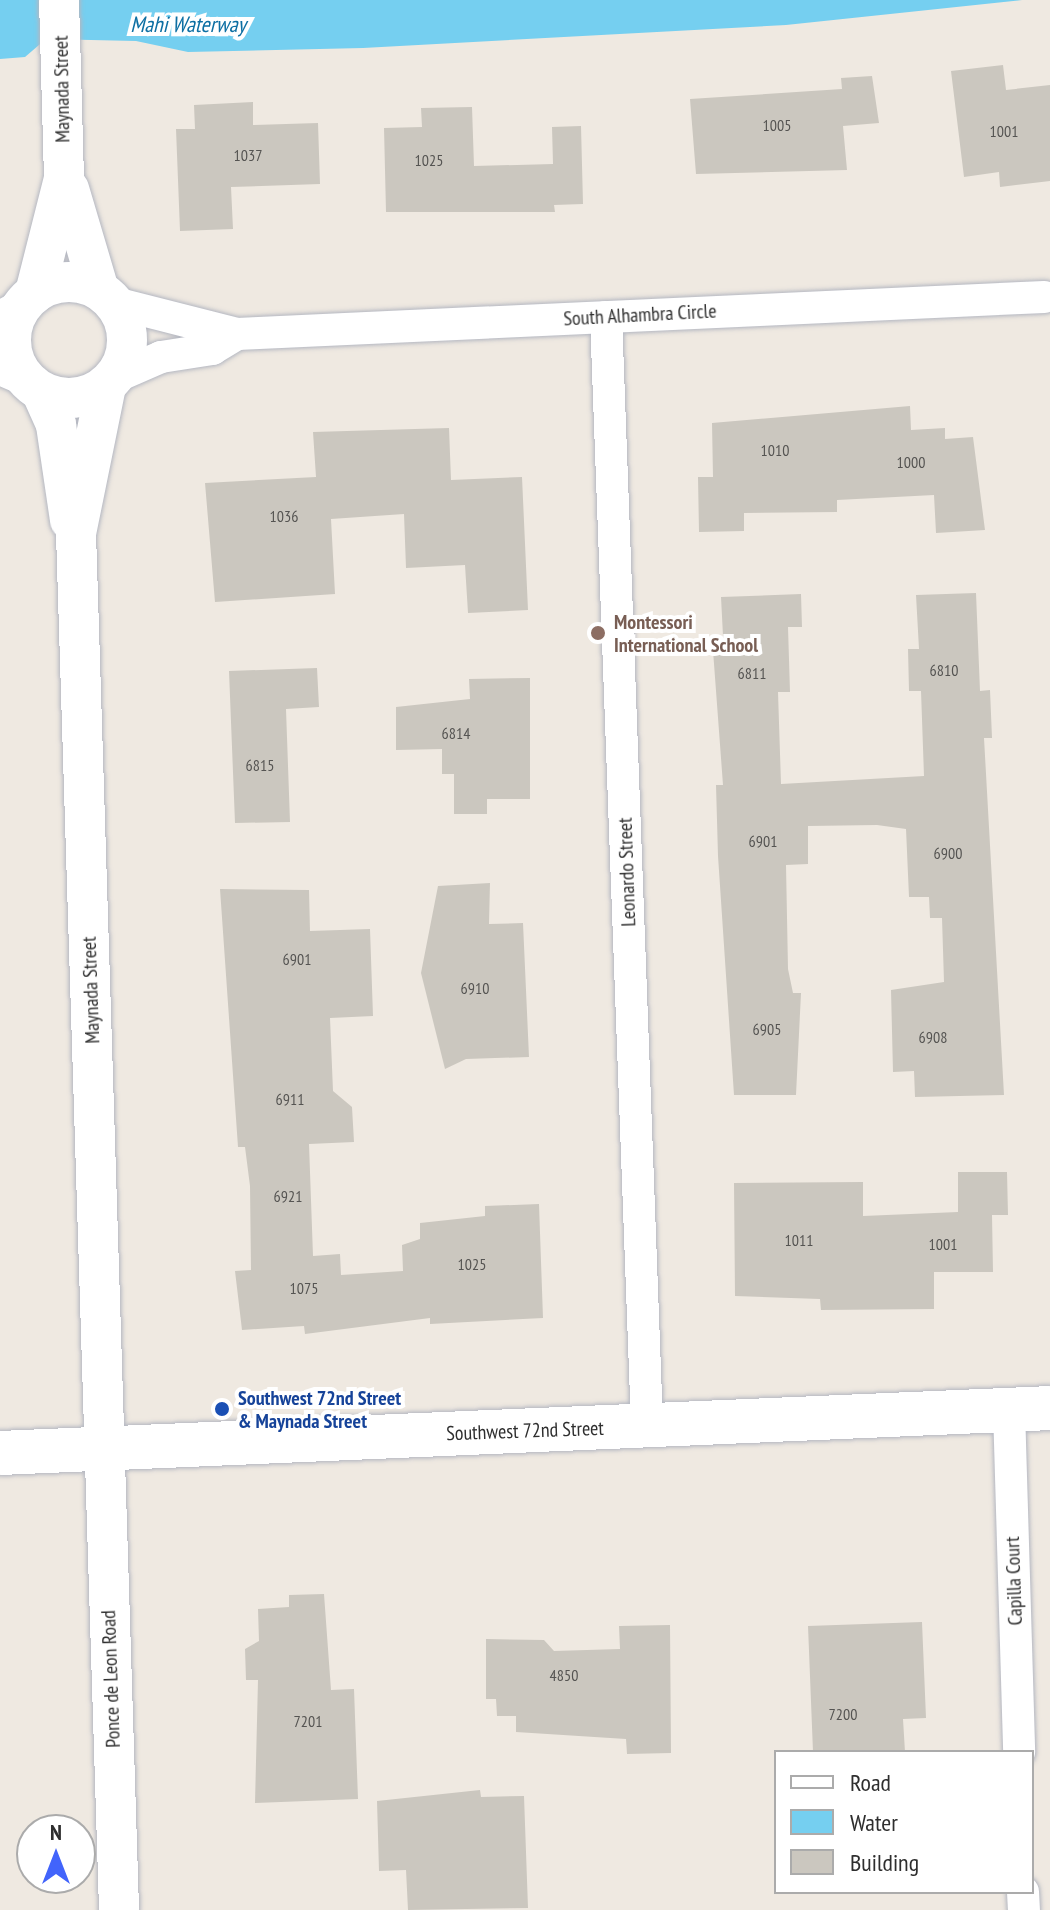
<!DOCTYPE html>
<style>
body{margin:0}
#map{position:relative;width:1050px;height:1910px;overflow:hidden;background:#efe9e1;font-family:"PT Sans Narrow",sans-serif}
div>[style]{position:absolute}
.water>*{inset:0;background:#75cff0}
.building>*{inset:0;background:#cbc7bf}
.roads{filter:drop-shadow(0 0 2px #b4b7c1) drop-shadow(0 0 2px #b4b7c1)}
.minor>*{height:32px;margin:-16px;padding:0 16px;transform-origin:16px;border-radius:16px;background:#fff}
.tertiary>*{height:40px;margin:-20px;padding:0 20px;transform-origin:20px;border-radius:20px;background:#fff}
.tertiary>.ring{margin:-20px;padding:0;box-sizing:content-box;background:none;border:40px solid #fff;border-radius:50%}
.secondary>*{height:44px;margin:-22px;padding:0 22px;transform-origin:22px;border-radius:22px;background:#fff}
.dots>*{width:22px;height:22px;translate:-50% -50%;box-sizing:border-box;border:4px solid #fff;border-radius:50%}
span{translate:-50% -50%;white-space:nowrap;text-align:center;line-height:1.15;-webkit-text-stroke:8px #fff;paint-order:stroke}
.number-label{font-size:16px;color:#555452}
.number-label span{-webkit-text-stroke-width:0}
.street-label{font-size:20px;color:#2e2e2e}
.education-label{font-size:20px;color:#785e54;font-weight:700}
.left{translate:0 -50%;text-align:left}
.transit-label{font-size:20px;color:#164399;font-weight:700}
.water-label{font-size:22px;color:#0d6fa3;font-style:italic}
.legend{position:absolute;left:774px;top:1750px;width:260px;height:144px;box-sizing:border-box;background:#fff;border:2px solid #ababab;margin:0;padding:10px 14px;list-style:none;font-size:24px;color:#2e2e2e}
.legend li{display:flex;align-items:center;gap:16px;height:40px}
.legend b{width:40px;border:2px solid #ababab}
.north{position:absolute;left:16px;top:1814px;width:80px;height:80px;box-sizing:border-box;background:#fff;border:2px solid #ababab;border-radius:50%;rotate:0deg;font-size:22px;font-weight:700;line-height:32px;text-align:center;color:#2e2e2e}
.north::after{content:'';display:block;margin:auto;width:28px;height:36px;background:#4264fb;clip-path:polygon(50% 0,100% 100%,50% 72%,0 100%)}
</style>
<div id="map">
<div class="water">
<i style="clip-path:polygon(0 0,1022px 0,786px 25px,363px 48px,188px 52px,136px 41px,46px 39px,25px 57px,0 59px)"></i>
</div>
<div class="building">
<i style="clip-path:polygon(1003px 65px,1006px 90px,1050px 85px,1050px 181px,1000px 187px,999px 172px,964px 177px,951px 71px)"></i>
<i style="clip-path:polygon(872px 76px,879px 123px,843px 126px,847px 170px,696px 174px,690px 99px,842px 89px,841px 78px)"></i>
<i style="clip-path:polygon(253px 102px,253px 125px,318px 123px,320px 184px,231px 187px,233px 229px,180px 231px,176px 129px,195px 129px,194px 105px)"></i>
<i style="clip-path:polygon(472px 107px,474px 166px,553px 164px,552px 127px,581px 126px,583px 204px,554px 205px,555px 212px,386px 212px,384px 128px,422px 127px,421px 108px)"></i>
<i style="clip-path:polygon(910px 406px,911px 430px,945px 428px,945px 439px,973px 437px,985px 530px,936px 533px,934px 495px,837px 500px,837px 512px,744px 513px,744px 531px,699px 532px,698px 477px,713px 477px,712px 423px)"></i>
<i style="clip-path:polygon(449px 428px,451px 480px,522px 477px,528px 610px,468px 613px,465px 565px,406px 568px,404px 514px,331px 519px,335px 594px,215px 602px,205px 483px,316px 477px,313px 432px)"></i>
<i style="clip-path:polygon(976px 593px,980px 691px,990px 690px,992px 738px,984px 738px,1004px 1095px,915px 1097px,914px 1071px,893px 1072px,891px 990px,944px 982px,942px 918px,930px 918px,929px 897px,909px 897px,906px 829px,877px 825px,808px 826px,808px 864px,786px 865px,788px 969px,793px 993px,801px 993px,796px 1095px,734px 1095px,718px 856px,716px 785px,723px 785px,712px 637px,723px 636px,721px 597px,801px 594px,802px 627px,788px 627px,790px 692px,778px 692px,781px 784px,924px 776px,921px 691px,909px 691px,908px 649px,919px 649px,916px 595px)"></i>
<i style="clip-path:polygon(317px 668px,319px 707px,286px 709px,290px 822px,235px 823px,229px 671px)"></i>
<i style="clip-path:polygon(530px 678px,530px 799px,487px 799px,487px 814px,454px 814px,454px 774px,442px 774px,442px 749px,396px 750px,396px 707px,470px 699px,469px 679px)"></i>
<i style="clip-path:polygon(490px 883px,489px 924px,523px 923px,529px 1057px,466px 1059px,445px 1069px,421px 973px,438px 886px)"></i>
<i style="clip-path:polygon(220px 889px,309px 890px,310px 931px,370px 929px,373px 1016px,330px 1018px,333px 1091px,352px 1107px,354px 1142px,309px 1144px,313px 1256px,340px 1254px,341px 1275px,403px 1271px,402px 1245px,420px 1239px,420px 1223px,485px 1216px,485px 1206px,539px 1204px,543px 1318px,430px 1324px,430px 1318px,305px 1334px,304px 1326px,242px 1330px,235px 1271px,251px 1270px,250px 1186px,245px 1147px,238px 1147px)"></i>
<i style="clip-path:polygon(958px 1172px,1007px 1172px,1008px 1215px,992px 1215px,993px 1272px,934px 1272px,934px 1309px,821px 1310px,820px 1299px,735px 1296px,734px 1183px,863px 1182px,863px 1216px,958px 1212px)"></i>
<i style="clip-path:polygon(324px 1594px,331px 1690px,354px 1689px,358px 1799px,255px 1803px,258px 1680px,246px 1680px,245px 1649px,259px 1641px,258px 1609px,289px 1607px,289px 1595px)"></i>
<i style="clip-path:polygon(922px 1622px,926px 1718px,903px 1719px,905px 1752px,813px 1752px,808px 1626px)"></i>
<i style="clip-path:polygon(670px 1625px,671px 1753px,627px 1754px,626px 1739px,516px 1732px,516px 1716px,497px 1716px,496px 1699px,486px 1699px,486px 1639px,544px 1640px,554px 1651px,620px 1649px,619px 1626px)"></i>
<i style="clip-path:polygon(480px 1790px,481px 1797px,524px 1796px,528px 1908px,408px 1910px,406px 1870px,379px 1871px,377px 1801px)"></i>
</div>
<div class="roads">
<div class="minor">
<i style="left:115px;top:303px;width:126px;rotate:14.3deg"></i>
<i style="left:237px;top:334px;width:808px;rotate:-2.63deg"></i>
<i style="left:0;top:317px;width:25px;rotate:-29deg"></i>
<i style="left:606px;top:317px;width:1110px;rotate:87.88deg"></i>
<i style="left:0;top:369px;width:30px;rotate:23deg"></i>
<i style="left:115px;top:377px;width:50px;rotate:-23.5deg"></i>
<i style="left:161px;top:357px;width:52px;rotate:-8.9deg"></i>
<i style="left:212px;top:349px;width:29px;rotate:-31deg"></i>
<i style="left:1009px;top:1409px;width:343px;rotate:88.3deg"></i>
<i style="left:1023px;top:1892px;width:18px;rotate:87deg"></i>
</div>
<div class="tertiary">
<i style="left:69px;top:189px;width:105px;rotate:73.5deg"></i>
<i class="ring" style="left:11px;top:282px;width:76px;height:76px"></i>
<i style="left:35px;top:293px;width:119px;rotate:-75.8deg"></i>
<i style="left:64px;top:178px;width:178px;rotate:-91.6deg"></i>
<i style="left:106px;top:386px;width:150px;rotate:101.5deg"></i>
<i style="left:76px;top:533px;width:1378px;rotate:88.21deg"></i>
<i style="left:42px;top:393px;width:35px;rotate:66deg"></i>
<i style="left:56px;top:425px;width:96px;rotate:81.6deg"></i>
</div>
<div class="secondary">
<i style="left:0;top:1453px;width:1051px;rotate:-2.45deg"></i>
</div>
</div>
<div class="dots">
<i style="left:598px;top:633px;background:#8d6e63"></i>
<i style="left:222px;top:1409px;background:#1a4fb4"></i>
</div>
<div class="number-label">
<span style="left:777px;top:125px">1005</span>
<span style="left:1004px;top:131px">1001</span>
<span style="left:248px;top:155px">1037</span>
<span style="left:429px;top:160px">1025</span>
<span style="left:775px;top:450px">1010</span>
<span style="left:911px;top:462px">1000</span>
<span style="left:284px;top:516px">1036</span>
<span style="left:944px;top:670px">6810</span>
<span style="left:752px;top:673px">6811</span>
<span style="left:456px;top:733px">6814</span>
<span style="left:260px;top:765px">6815</span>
<span style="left:763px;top:841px">6901</span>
<span style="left:948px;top:853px">6900</span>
<span style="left:297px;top:959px">6901</span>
<span style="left:475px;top:988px">6910</span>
<span style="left:767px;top:1029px">6905</span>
<span style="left:933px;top:1037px">6908</span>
<span style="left:290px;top:1099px">6911</span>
<span style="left:288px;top:1196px">6921</span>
<span style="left:799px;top:1240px">1011</span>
<span style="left:943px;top:1244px">1001</span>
<span style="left:472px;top:1264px">1025</span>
<span style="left:304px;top:1288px">1075</span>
<span style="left:564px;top:1675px">4850</span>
<span style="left:843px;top:1714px">7200</span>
<span style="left:308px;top:1721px">7201</span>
</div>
<div class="street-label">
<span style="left:62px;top:89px;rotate:-91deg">Maynada Street</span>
<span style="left:640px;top:315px;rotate:-3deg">South Alhambra Circle</span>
<span style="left:627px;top:872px;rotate:-92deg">Leonardo Street</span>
<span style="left:91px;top:990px;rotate:-92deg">Maynada Street</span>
<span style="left:525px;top:1431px;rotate:-2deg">Southwest 72nd Street</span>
<span style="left:1014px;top:1581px;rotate:-92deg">Capilla Court</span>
<span style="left:111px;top:1679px;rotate:-92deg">Ponce de Leon Road</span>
</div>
<div class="education-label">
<span class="left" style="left:614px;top:634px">Montessori<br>International School</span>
</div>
<div class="transit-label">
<span class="left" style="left:238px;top:1410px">Southwest 72nd Street<br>&amp; Maynada Street</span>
</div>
<div class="water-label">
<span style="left:188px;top:25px">Mahi Waterway</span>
</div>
<ul class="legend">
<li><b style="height:10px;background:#fff"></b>Road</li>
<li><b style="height:22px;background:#75cff0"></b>Water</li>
<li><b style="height:22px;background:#cbc7bf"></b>Building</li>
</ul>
<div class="north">N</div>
</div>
